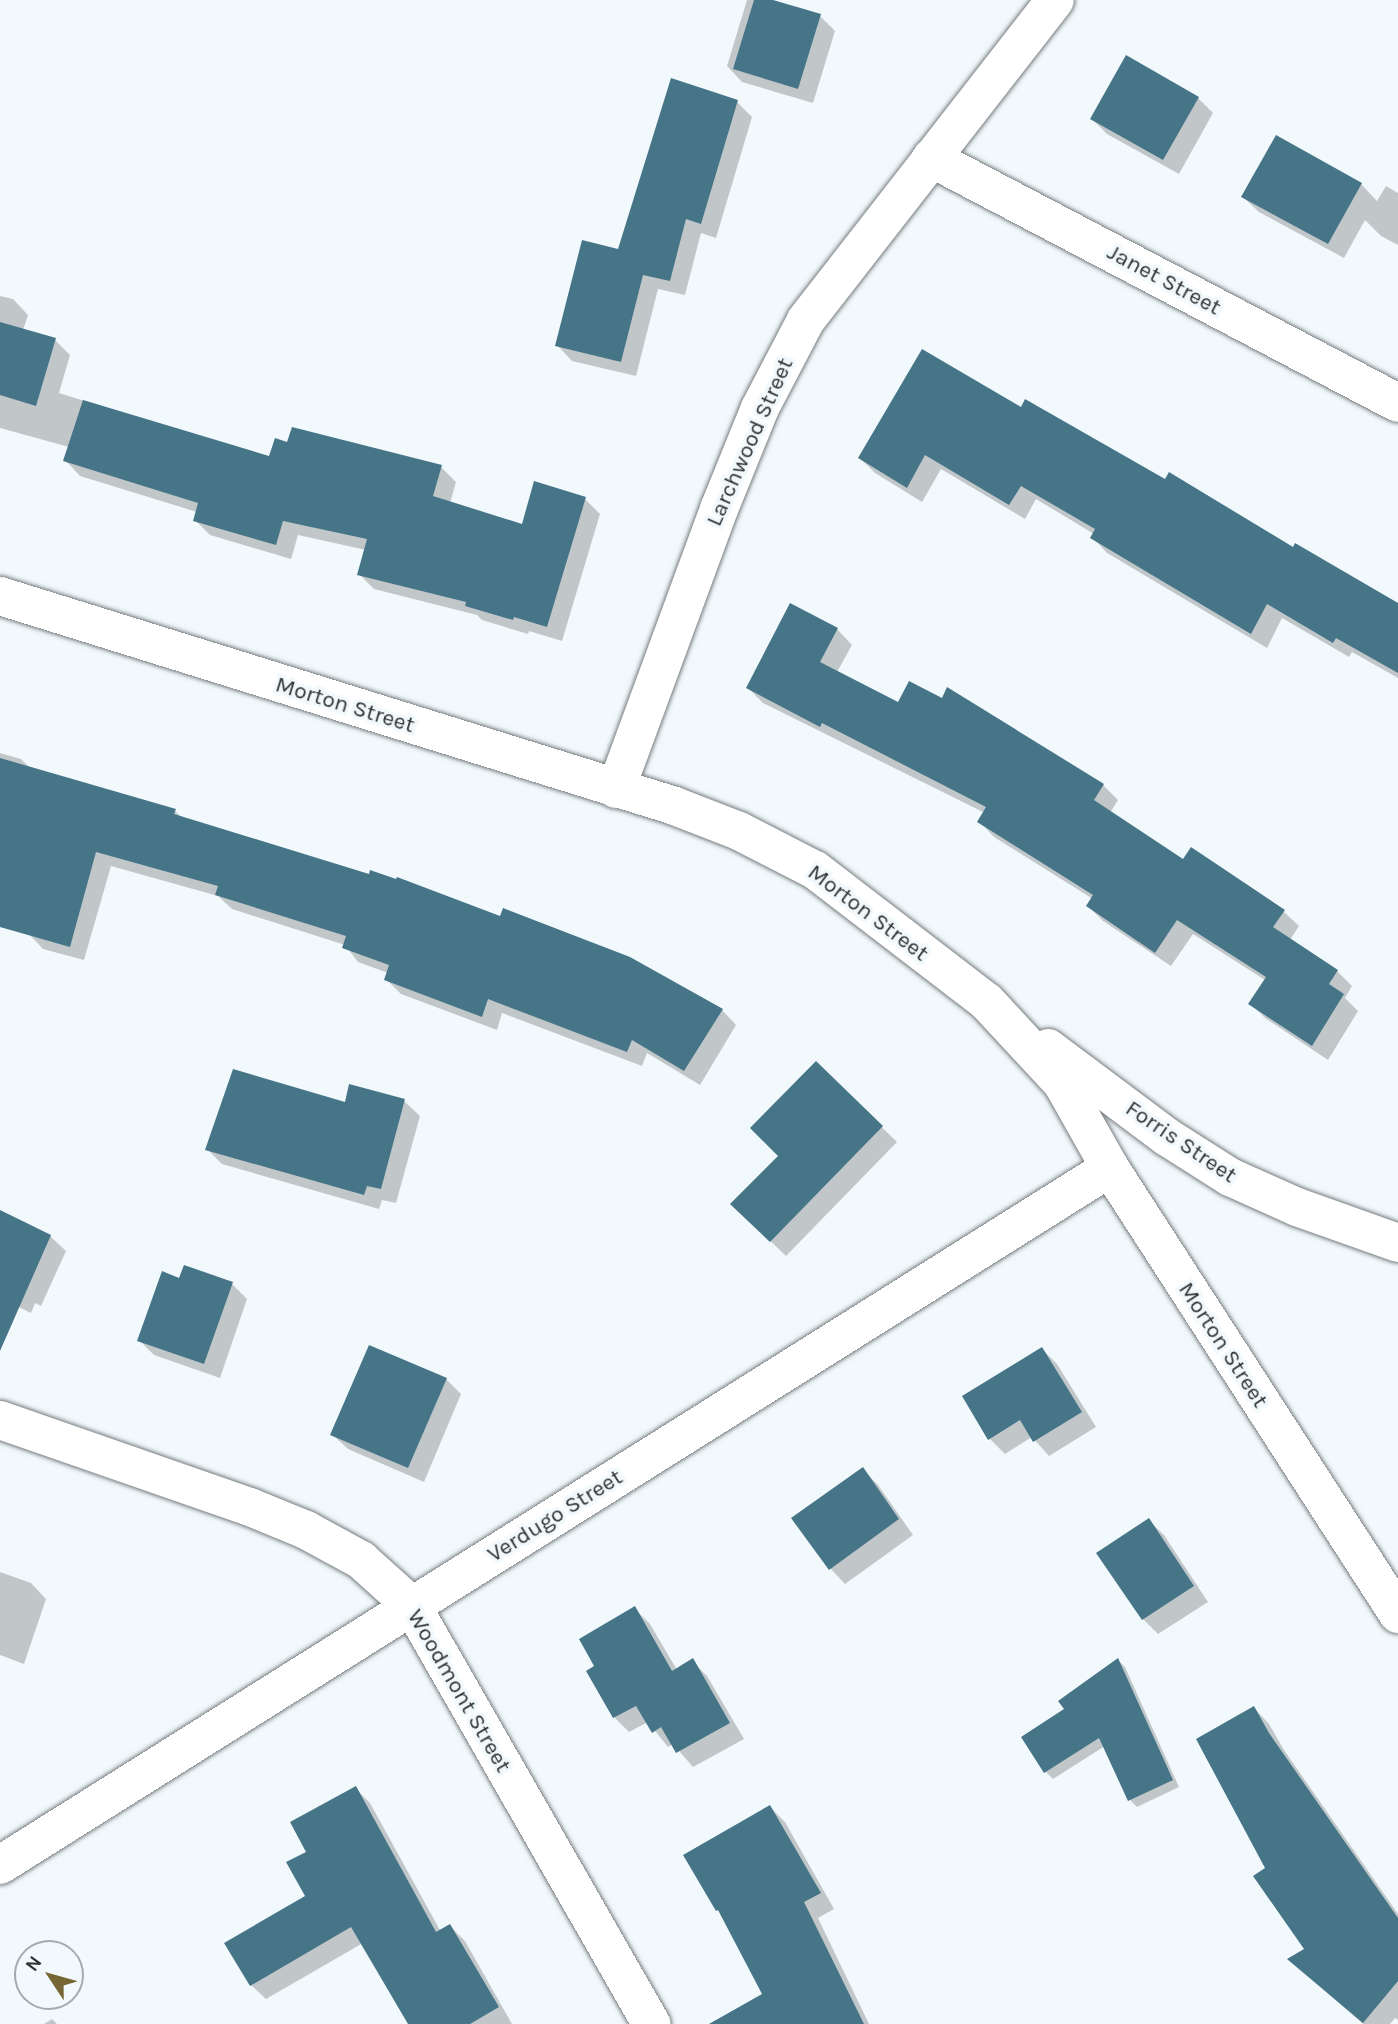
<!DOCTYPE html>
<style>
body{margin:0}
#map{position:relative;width:1398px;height:2024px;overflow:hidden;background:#f2f9fc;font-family:Karla,sans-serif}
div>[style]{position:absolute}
.shadow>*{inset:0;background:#0003}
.building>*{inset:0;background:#467588}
.roads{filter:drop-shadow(0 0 2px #767c7f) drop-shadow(0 0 2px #767c7f)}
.minor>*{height:38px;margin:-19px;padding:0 19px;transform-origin:19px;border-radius:19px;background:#fff}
span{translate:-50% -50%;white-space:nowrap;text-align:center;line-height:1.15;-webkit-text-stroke:7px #f2f9fc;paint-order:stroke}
.street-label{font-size:23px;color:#313435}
.north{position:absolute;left:14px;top:1940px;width:70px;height:70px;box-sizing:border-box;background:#f2f9fc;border:2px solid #a5aaac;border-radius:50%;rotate:306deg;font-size:19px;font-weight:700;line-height:28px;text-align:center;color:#313435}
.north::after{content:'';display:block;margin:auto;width:24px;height:32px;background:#766634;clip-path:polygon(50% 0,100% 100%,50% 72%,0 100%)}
</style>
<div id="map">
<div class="shadow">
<i style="clip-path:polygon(747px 0,767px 0,820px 16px,835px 31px,813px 103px,742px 82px,727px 66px)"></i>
<i style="clip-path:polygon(1198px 98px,1213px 113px,1179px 174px,1107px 134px,1092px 119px)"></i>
<i style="clip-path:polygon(737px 102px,752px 117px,716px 238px,701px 233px,685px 295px,658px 289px,636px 376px,572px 361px,557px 345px)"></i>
<i style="clip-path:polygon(1361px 184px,1377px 201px,1386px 186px,1398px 193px,1398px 245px,1381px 236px,1365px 220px,1344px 258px,1259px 212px,1243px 197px)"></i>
<i style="clip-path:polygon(0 296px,13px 299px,28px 315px,23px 330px,55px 340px,70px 355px,59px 393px,270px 458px,441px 467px,456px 482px,450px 503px,523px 526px,585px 499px,600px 514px,562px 641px,529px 631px,528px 634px,482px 620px,477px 615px,374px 589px,359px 574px,366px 550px,298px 535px,291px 559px,210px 535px,195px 520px,197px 512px,80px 476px,65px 460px,69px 447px,0 428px)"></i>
<i style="clip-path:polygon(1021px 409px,1398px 605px,1398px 678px,1352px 652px,1349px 657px,1282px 618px,1267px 648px,1107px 553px,1092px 537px,1094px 534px,1036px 499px,1025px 519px,941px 469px,922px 502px,875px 473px,860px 458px)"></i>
<i style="clip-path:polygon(837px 629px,852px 645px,837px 672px,899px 705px,1103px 785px,1118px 800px,1110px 813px,1183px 862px,1283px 911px,1299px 926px,1290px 940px,1337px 971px,1352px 986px,1345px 998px,1358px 1011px,1328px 1060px,1265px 1018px,1250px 1003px,1265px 980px,1193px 934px,1171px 966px,1103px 921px,1088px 906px,1093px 899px,994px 837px,979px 821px,985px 813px,763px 703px,748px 688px)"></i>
<i style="clip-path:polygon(0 753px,21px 759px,31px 769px,175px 811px,183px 819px,722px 1010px,736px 1025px,700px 1085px,647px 1053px,642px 1066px,502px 1013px,497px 1030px,401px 994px,386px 979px,388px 973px,358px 962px,345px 945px,232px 909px,218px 896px,111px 866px,84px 960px,43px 949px,29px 934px,0 846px)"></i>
<i style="clip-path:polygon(816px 1063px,897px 1142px,786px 1256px,748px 1219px,780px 1156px)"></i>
<i style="clip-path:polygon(404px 1101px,420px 1116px,396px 1203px,382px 1200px,379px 1209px,222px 1164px,207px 1149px,346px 1104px)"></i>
<i style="clip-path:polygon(0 1212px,50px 1236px,66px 1251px,41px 1306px,35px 1303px,31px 1313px,0 1298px)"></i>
<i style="clip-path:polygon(180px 1280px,232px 1284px,247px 1299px,220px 1378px,154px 1355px,139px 1340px)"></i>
<i style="clip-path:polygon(1042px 1349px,1057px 1364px,1096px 1427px,1049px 1456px,1032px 1437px,1005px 1454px,990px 1439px)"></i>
<i style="clip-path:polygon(446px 1379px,461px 1394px,424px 1482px,348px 1449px,332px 1434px)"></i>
<i style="clip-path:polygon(863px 1470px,878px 1485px,913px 1535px,845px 1584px,830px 1568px)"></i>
<i style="clip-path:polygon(1148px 1520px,1164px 1535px,1208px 1602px,1158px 1634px,1143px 1619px)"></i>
<i style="clip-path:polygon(0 1572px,31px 1583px,46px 1599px,24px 1664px,0 1655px)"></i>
<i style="clip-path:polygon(635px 1609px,650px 1624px,677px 1670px,692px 1661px,707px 1676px,744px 1739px,693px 1767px,673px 1744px,668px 1747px,648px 1722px,629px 1732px,614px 1717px,597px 1667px)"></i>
<i style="clip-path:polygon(1118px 1660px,1125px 1667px,1179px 1787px,1137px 1807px,1130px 1800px,1105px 1746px,1053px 1779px,1046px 1772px,1066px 1710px)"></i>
<i style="clip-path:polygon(1254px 1708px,1269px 1724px,1284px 1750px,1398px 1914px,1398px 2020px,1395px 2018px,1390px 2024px,1363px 2024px,1290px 1960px,1307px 1950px,1267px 1868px)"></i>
<i style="clip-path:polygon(356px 1789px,370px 1803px,441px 1932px,450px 1926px,465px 1941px,512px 2024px,412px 2024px,363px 1943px,266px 1999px,251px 1985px,307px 1897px,309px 1852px)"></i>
<i style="clip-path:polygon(770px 1807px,785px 1822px,834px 1909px,818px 1918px,869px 2024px,781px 2024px,724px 1916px,686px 1855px)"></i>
<i style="clip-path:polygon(52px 2019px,57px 2024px,44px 2024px)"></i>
</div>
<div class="building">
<i style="clip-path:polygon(754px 0,773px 0,821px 14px,798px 89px,733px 69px)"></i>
<i style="clip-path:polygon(1126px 55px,1199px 97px,1163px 160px,1090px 119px)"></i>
<i style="clip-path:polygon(671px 78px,738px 100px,701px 224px,686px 219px,670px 281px,643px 275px,621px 362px,555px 346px,582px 240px,618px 249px)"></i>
<i style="clip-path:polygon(1276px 135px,1362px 183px,1328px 244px,1241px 197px)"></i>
<i style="clip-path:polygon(0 322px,56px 338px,36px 406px,0 395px)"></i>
<i style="clip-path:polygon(922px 349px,1021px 407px,1025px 399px,1165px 479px,1169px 472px,1293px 547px,1295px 543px,1398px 603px,1398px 673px,1336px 638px,1333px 643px,1267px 604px,1251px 634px,1090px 538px,1095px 529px,1021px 486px,1009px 505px,925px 455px,907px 488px,858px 458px)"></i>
<i style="clip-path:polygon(83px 400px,269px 456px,275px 438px,287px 442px,292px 427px,442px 465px,433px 496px,522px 524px,534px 481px,586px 497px,547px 627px,514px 617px,513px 620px,465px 606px,466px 602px,357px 575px,367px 539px,283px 521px,276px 545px,193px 521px,198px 503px,63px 461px)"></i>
<i style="clip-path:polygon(790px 603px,838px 628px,820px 662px,898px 702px,909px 681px,942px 698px,947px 687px,1104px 784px,1094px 800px,1183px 859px,1191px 847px,1285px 910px,1273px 927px,1338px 970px,1329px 984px,1344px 994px,1312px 1046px,1248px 1004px,1266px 977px,1177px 920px,1155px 953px,1086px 906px,1093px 895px,977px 822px,986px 807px,822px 723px,820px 727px,746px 688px)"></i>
<i style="clip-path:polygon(0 758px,176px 809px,174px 814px,369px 874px,370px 870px,396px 879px,397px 877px,500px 916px,503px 908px,630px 957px,723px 1009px,684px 1071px,632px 1040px,627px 1052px,488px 999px,482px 1017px,384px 980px,389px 965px,342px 948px,346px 936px,215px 895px,218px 886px,96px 852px,70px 947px,0 927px)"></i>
<i style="clip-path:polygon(816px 1061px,883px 1126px,770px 1242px,730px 1204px,778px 1156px,750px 1128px)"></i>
<i style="clip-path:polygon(233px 1069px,345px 1102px,349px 1084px,405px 1099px,381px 1189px,367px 1186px,364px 1195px,205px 1150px)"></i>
<i style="clip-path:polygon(0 1210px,51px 1235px,0 1351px)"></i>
<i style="clip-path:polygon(184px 1265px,233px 1282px,204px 1364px,137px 1341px,162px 1271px,179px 1278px)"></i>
<i style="clip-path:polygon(369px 1345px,447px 1378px,408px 1468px,330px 1435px)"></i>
<i style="clip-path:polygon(1042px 1347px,1082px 1412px,1033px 1442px,1020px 1420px,988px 1440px,962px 1396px)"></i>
<i style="clip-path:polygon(863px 1467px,899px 1519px,829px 1570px,791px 1518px)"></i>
<i style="clip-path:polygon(1149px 1518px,1194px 1586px,1142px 1620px,1096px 1553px)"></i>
<i style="clip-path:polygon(635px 1606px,672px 1671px,693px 1658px,730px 1723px,676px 1753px,661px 1727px,652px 1733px,636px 1706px,613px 1718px,586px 1671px,594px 1666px,579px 1639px)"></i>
<i style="clip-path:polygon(1118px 1658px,1173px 1780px,1128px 1801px,1099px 1738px,1044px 1773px,1021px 1737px,1064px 1709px,1058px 1701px)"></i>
<i style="clip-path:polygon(1254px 1706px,1269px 1733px,1398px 1918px,1398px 1981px,1363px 2023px,1287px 1959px,1304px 1949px,1253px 1876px,1265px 1868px,1196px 1739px)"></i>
<i style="clip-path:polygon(356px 1786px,436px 1932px,450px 1924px,499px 2007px,470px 2024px,408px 2024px,351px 1927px,250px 1986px,224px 1943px,305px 1896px,286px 1862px,306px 1852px,290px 1822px)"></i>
<i style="clip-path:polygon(770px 1805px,821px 1893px,804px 1902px,864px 2024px,709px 2024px,762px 1994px,718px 1910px,716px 1911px,683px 1855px)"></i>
</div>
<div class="roads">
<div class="minor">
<i style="left:931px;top:158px;width:527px;rotate:27.68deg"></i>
<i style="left:0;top:596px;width:704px;rotate:17.28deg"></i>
<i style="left:672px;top:805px;width:72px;rotate:21.2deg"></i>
<i style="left:739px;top:831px;width:85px;rotate:27.2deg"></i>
<i style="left:815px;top:870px;width:215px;rotate:37.5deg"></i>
<i style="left:986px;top:1001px;width:112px;rotate:47.2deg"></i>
<i style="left:1062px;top:1083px;width:98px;rotate:60.5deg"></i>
<i style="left:1110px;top:1168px;width:531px;rotate:57.15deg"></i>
<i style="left:616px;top:789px;width:298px;rotate:-69.8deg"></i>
<i style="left:719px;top:509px;width:109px;rotate:-67.9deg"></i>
<i style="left:760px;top:408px;width:99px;rotate:-62.4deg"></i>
<i style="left:806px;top:320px;width:405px;rotate:-52.1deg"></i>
<i style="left:1048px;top:1048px;width:149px;rotate:36.8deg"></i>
<i style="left:1167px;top:1137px;width:75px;rotate:32.4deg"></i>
<i style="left:1230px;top:1177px;width:73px;rotate:24.1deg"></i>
<i style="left:1297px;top:1207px;width:107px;rotate:19.6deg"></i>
<i style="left:0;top:1420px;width:265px;rotate:19.2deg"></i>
<i style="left:250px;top:1507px;width:61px;rotate:22.3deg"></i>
<i style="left:306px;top:1530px;width:63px;rotate:28.6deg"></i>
<i style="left:361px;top:1560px;width:69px;rotate:42deg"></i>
<i style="left:412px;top:1606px;width:482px;rotate:60.2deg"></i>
<i style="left:0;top:1865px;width:1311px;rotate:-32.13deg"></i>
</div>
</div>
<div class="street-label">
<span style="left:1164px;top:280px;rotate:28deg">Janet Street</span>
<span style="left:750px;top:442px;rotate:-66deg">Larchwood Street</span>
<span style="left:345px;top:705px;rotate:17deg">Morton Street</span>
<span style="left:868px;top:913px;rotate:37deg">Morton Street</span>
<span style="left:1181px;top:1142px;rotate:34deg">Forris Street</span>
<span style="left:1223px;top:1345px;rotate:57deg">Morton Street</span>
<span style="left:555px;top:1516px;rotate:-32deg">Verdugo Street</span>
<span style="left:459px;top:1691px;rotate:60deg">Woodmont Street</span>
</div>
<div class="north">N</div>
</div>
